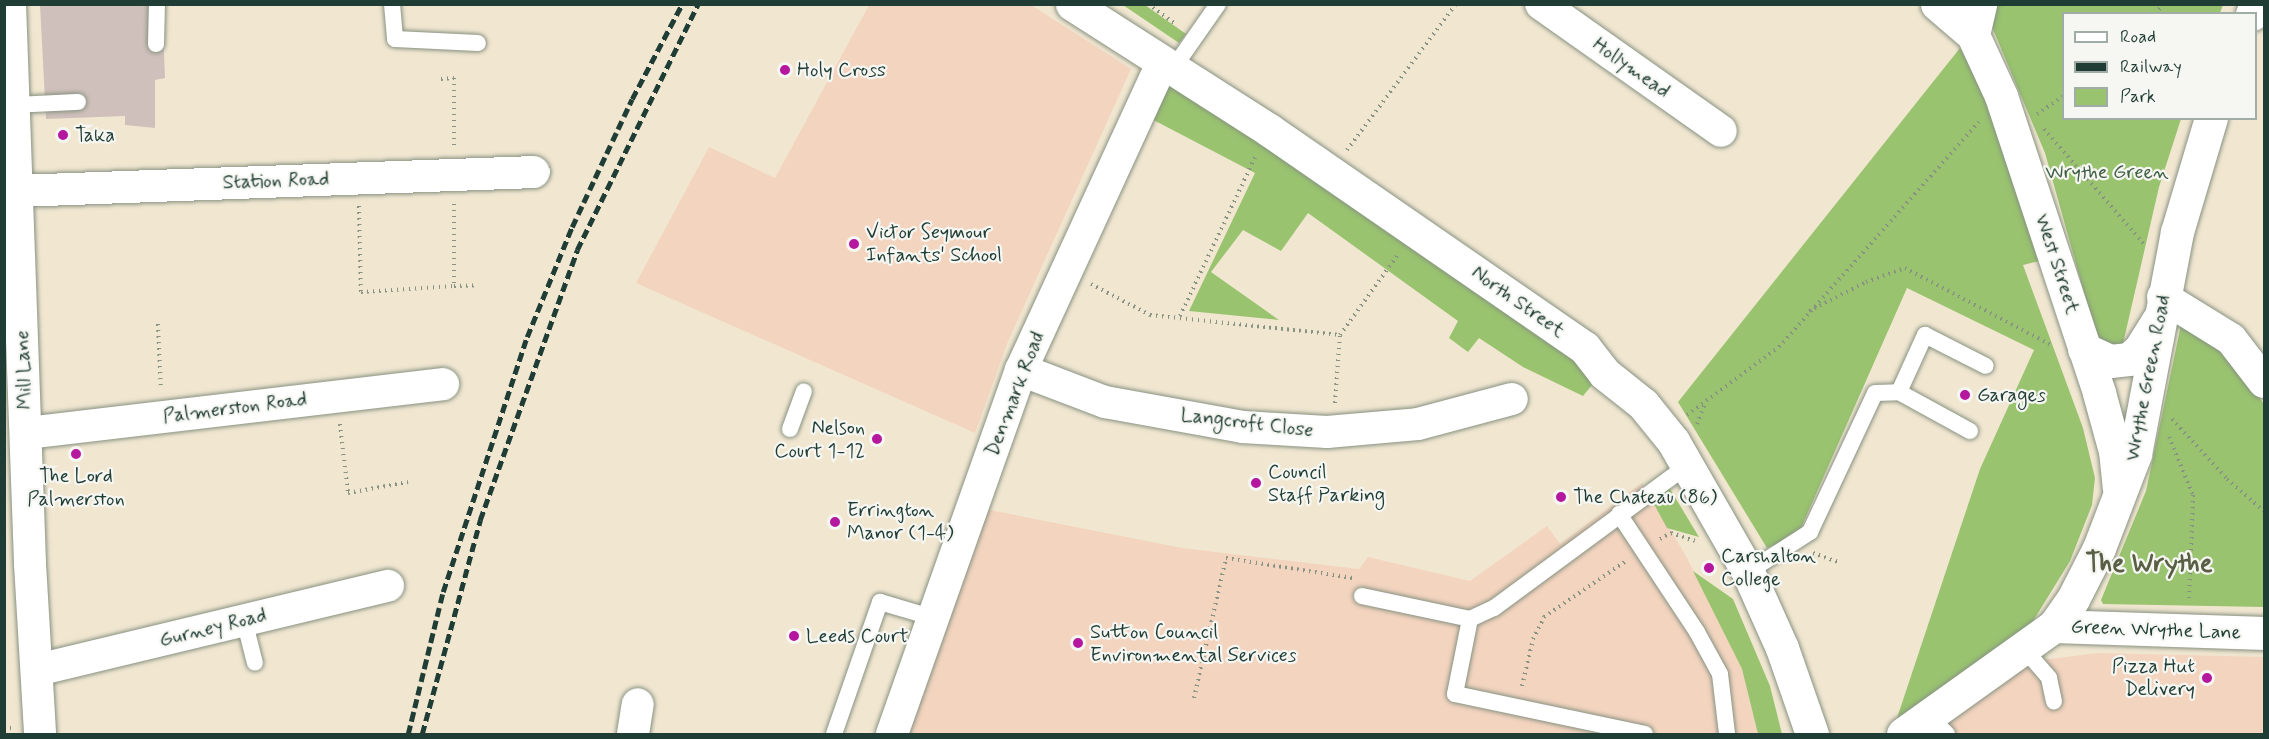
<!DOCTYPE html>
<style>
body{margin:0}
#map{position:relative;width:2269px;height:739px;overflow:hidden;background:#f1e7d1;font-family:Mynerve,sans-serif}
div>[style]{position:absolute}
.built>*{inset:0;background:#f3d4bf}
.industrial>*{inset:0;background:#cfc0bb}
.green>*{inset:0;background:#99c36f}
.path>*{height:4px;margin-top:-2px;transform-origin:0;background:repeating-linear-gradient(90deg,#889282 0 1.5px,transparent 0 6px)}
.roads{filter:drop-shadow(0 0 2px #889282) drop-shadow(0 0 2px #889282)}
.service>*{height:16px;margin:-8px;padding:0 8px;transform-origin:8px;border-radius:8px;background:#fff}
.minor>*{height:32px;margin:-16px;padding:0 16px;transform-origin:16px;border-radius:16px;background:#fff}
.tertiary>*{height:33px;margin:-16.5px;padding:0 16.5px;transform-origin:16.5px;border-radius:16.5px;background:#fff}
.secondary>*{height:33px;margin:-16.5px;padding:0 16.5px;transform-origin:16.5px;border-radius:16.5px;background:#fff}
.rail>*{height:4.5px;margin-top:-2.25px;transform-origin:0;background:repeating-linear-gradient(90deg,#1f3d34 0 9px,transparent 0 13.5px)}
.dots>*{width:16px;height:16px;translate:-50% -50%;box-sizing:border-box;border:3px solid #f6f6f2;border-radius:50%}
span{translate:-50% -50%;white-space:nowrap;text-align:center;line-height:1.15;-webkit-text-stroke:4.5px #f6f6f2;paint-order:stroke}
.street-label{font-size:20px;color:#1f3d34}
.poi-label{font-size:20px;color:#1f3d34}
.left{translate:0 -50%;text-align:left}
.right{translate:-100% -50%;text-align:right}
.park-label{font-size:20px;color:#3e5e43}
.district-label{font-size:26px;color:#595f45;font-weight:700}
.frame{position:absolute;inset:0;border:6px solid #1f3d34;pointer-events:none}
.legend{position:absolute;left:2062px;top:12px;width:195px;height:108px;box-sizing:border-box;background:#f6f6f2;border:2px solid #a0aca6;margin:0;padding:8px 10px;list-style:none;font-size:18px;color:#1f3d34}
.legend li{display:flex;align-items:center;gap:12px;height:30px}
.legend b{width:30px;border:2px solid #a0aca6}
</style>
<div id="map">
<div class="built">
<i style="clip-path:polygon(869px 5px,1031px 5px,1131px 69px,1007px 344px,975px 433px,636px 283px,709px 147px,775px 178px)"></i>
<i style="clip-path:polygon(1642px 483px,1686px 556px,1742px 669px,1758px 734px,904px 734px,980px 508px,1182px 548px,1359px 569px,1368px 557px,1470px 581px,1547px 526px,1560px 544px)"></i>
<i style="clip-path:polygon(2097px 653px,2264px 657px,2264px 734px,1929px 734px,2035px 661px)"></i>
</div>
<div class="industrial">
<i style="clip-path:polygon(40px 5px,162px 5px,165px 78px,155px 80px,155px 128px,125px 125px,125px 116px,46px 119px)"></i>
</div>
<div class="green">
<i style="clip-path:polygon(1123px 5px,1145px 5px,1186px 34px,1179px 43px)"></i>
<i style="clip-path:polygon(1997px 5px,2223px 5px,2220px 13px,2064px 14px,2064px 118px,2181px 119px,2159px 187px,2122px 348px,2097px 339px,2045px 153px,1992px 27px)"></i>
<i style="clip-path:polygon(1960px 48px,1987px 94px,2039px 261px,2023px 265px,2083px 428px,2095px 478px,2092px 505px,2070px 561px,2025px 634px,1897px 718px,1980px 469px,2034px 350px,1907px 288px,1801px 528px,1792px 537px,1767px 548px,1678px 402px)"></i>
<i style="clip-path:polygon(1162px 63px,1601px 374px,1583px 396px,1523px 367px,1479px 338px,1468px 352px,1449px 338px,1458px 321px,1308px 213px,1281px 251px,1243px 230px,1211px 272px,1279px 320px,1189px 311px,1255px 173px,1142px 114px)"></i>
<i style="clip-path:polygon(2181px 325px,2223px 347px,2264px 404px,2264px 607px,2103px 604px,2101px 600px,2146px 491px)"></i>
<i style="clip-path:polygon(1667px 484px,1699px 537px,1667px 528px,1649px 495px)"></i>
<i style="clip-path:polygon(1693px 571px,1733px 599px,1770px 686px,1782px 734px,1758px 734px,1742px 669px)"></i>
</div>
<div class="path">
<i style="left:1148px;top:4px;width:36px;rotate:36deg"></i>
<i style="left:2155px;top:14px;width:13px;rotate:-51deg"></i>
<i style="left:441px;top:79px;width:13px;rotate:-4deg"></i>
<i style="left:454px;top:78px;width:70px;rotate:90deg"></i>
<i style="left:2037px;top:114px;width:32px;rotate:-34deg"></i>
<i style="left:2044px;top:129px;width:154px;rotate:49deg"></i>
<i style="left:1347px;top:150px;width:182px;rotate:-53.3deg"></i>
<i style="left:454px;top:204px;width:82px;rotate:90deg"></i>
<i style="left:454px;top:286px;width:24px;rotate:-2deg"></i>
<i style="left:359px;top:206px;width:86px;rotate:88.7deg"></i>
<i style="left:361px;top:292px;width:93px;rotate:-3.7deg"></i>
<i style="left:1091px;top:284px;width:67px;rotate:27.7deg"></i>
<i style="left:1150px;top:315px;width:191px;rotate:6deg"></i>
<i style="left:1809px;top:311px;width:64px;rotate:-27deg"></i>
<i style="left:1866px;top:282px;width:41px;rotate:-19.7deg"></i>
<i style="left:1905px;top:268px;width:165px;rotate:27.8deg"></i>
<i style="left:1180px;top:316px;width:178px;rotate:-64.7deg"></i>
<i style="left:158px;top:324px;width:65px;rotate:87.4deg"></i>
<i style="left:1335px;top:403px;width:68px;rotate:-85.8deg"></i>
<i style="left:1340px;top:335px;width:101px;rotate:-54.3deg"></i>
<i style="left:1687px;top:415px;width:114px;rotate:-36.5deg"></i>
<i style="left:1779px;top:347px;width:301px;rotate:-48.4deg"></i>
<i style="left:2172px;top:419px;width:81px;rotate:47.5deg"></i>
<i style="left:2227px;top:479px;width:49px;rotate:40.9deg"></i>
<i style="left:340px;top:424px;width:69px;rotate:83.4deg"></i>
<i style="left:348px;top:493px;width:61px;rotate:-10.4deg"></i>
<i style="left:1697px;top:424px;width:22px;rotate:-69deg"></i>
<i style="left:2169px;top:437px;width:63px;rotate:67.5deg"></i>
<i style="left:2193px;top:495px;width:106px;rotate:92.2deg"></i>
<i style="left:1660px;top:539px;width:13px;rotate:-29deg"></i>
<i style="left:1671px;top:533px;width:25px;rotate:18deg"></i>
<i style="left:1813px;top:553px;width:27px;rotate:20deg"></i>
<i style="left:1522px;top:686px;width:48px;rotate:-76.8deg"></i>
<i style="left:1533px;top:639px;width:25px;rotate:-63deg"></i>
<i style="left:1544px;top:617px;width:99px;rotate:-34.3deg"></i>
<i style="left:1194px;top:698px;width:144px;rotate:-77.1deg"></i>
<i style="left:1226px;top:558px;width:128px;rotate:9deg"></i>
<i style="left:4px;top:728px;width:9px"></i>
</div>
<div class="roads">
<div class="service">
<i style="left:392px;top:4px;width:35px;rotate:85deg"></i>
<i style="left:395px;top:39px;width:83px;rotate:2.8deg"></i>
<i style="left:156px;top:44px;width:40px;rotate:-88.6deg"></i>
<i style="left:1172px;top:70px;width:80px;rotate:-55.1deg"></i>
<i style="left:14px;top:105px;width:64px;rotate:-2.7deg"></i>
<i style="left:1899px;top:392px;width:81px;rotate:28.8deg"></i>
<i style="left:790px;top:429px;width:40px;rotate:-69.8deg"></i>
<i style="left:1619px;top:514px;width:141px;rotate:56.5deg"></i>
<i style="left:1697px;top:632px;width:48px;rotate:61.3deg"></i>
<i style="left:1720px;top:674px;width:60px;rotate:83.3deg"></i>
<i style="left:1748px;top:572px;width:74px;rotate:-32.8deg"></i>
<i style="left:1810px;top:532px;width:153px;rotate:-64.9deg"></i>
<i style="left:1875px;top:393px;width:24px;rotate:-2deg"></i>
<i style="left:1899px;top:392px;width:63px;rotate:-65.5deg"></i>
<i style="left:1925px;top:335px;width:68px;rotate:26.9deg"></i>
<i style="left:1362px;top:596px;width:110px;rotate:12deg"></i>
<i style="left:244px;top:620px;width:44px;rotate:75.7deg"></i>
<i style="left:2025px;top:650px;width:37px;rotate:49deg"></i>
<i style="left:2049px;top:678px;width:24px;rotate:78deg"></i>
<i style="left:1930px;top:717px;width:24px;rotate:45deg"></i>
<i style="left:834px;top:734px;width:140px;rotate:-70.8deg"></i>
<i style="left:880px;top:602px;width:56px;rotate:16.5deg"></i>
<i style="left:1645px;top:734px;width:194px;rotate:-168.1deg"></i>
<i style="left:1455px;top:694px;width:76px;rotate:-78.7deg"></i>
<i style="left:1470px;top:619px;width:26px;rotate:-25deg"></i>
<i style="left:1494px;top:608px;width:241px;rotate:-36.4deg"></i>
</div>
<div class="minor">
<i style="left:10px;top:4px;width:560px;rotate:87.95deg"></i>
<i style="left:30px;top:564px;width:170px;rotate:86.6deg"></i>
<i style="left:1541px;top:4px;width:220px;rotate:35.2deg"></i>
<i style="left:17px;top:191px;width:517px;rotate:-2.1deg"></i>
<i style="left:2163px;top:297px;width:80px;rotate:31.7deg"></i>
<i style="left:2231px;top:339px;width:54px;rotate:52.5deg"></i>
<i style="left:1021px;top:370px;width:90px;rotate:20.9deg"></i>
<i style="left:1105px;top:402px;width:139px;rotate:10.3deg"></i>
<i style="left:1242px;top:427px;width:85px;rotate:3.4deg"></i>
<i style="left:1327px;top:432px;width:91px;rotate:-5deg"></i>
<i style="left:1418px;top:424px;width:97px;rotate:-14.9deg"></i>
<i style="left:27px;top:433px;width:419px;rotate:-6.7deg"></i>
<i style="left:37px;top:670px;width:361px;rotate:-13.5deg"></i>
<i style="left:633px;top:734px;width:30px;rotate:-81deg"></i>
<i style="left:892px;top:734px;width:386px;rotate:-70.5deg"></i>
<i style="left:1021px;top:370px;width:338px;rotate:-65.3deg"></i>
</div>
<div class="tertiary">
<i style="left:1937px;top:4px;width:48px;rotate:40.7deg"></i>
<i style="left:1973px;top:35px;width:67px;rotate:65.3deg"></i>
<i style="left:2001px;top:96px;width:313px;rotate:71.7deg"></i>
<i style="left:2099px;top:393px;width:60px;rotate:74.6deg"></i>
<i style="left:2115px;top:451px;width:37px;rotate:84deg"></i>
<i style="left:2252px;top:14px;width:11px;rotate:-68deg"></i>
<i style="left:1973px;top:35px;width:32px;rotate:-77deg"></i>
<i style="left:2084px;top:349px;width:29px;rotate:25deg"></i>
<i style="left:2110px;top:361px;width:19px;rotate:-6deg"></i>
<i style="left:2129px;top:359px;width:15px;rotate:-42deg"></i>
<i style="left:2140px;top:349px;width:34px;rotate:-58deg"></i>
<i style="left:2054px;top:626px;width:210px;rotate:1.9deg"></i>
<i style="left:1903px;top:734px;width:186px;rotate:-35.6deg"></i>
<i style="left:2054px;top:626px;width:33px;rotate:-55deg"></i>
<i style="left:2073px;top:599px;width:57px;rotate:-63deg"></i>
<i style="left:2099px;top:548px;width:101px;rotate:-69deg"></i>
<i style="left:2135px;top:454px;width:226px;rotate:-79.3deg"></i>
<i style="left:2177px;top:232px;width:119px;rotate:-73.4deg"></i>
</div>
<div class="secondary">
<i style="left:1072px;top:4px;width:234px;rotate:32.6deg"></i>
<i style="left:1269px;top:130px;width:383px;rotate:34.6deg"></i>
<i style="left:1584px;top:347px;width:33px;rotate:52deg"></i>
<i style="left:1604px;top:373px;width:50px;rotate:38.5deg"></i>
<i style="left:1643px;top:404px;width:48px;rotate:51deg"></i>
<i style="left:1673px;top:441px;width:151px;rotate:60.2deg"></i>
<i style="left:1748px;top:572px;width:83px;rotate:65.9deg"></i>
<i style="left:1782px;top:648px;width:91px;rotate:70.8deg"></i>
</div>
</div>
<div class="rail">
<i style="left:408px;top:734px;width:146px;rotate:-76.2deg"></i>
<i style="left:443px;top:592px;width:268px;rotate:-71.8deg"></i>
<i style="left:527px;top:337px;width:119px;rotate:-67.8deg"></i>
<i style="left:572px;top:227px;width:141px;rotate:-64.9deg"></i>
<i style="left:632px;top:99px;width:107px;rotate:-62.2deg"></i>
<i style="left:422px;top:734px;width:222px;rotate:-74.8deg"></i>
<i style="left:480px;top:520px;width:287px;rotate:-70.2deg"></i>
<i style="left:577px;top:250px;width:274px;rotate:-63.8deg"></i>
</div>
<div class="dots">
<i style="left:785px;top:70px;background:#b5179e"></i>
<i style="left:63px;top:135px;background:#b5179e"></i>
<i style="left:854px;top:244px;background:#b5179e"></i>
<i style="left:1965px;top:395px;background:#b5179e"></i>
<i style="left:877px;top:439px;background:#b5179e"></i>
<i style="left:76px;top:454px;background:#b5179e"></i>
<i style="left:1256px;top:483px;background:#b5179e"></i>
<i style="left:1561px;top:497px;background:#b5179e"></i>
<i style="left:835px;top:522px;background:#b5179e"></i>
<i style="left:1709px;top:568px;background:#b5179e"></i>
<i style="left:794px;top:636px;background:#b5179e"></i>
<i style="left:1078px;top:643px;background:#b5179e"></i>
<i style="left:2207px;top:678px;background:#b5179e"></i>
</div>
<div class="street-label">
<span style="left:1631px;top:68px;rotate:35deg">Hollymead</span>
<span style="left:276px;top:181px;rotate:-2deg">Station Road</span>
<span style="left:2057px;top:264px;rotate:72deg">West Street</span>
<span style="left:1518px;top:302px;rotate:35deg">North Street</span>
<span style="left:24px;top:370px;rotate:-92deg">Mill Lane</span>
<span style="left:2148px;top:378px;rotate:-79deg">Wrythe Green Road</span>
<span style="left:1015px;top:394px;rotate:-69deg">Denmark Road</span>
<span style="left:235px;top:408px;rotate:-7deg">Palmerston Road</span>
<span style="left:1247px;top:423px;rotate:7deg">Langcroft Close</span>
<span style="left:213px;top:628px;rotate:-14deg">Gurney Road</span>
<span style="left:2156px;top:630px;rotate:2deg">Green Wrythe Lane</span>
</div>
<div class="poi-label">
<span class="left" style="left:797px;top:70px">Holy Cross</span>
<span class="left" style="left:75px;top:135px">Taka</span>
<span class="left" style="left:866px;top:244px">Victor Seymour<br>Infants' School</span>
<span class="left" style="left:1977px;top:395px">Garages</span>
<span class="right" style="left:865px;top:440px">Nelson<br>Court 1-12</span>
<span class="left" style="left:1268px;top:484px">Council<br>Staff Parking</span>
<span style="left:76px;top:488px">The Lord<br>Palmerston</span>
<span class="left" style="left:1573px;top:497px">The Chateau (86)</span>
<span class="left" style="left:847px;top:522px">Errington<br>Manor (1-4)</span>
<span class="left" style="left:1721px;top:568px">Carshalton<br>College</span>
<span class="left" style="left:1090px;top:644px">Sutton Council<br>Environmental Services</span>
<span class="left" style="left:806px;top:636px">Leeds Court</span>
<span class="right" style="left:2195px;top:678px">Pizza Hut<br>Delivery</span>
</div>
<div class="park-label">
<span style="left:2107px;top:172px">Wrythe Green</span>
</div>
<div class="district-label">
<span style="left:2149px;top:565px">The Wrythe</span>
</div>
<div class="frame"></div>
<ul class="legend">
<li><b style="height:8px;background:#fff"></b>Road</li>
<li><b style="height:8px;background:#1f3d34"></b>Railway</li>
<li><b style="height:16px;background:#99c36f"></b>Park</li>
</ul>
</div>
